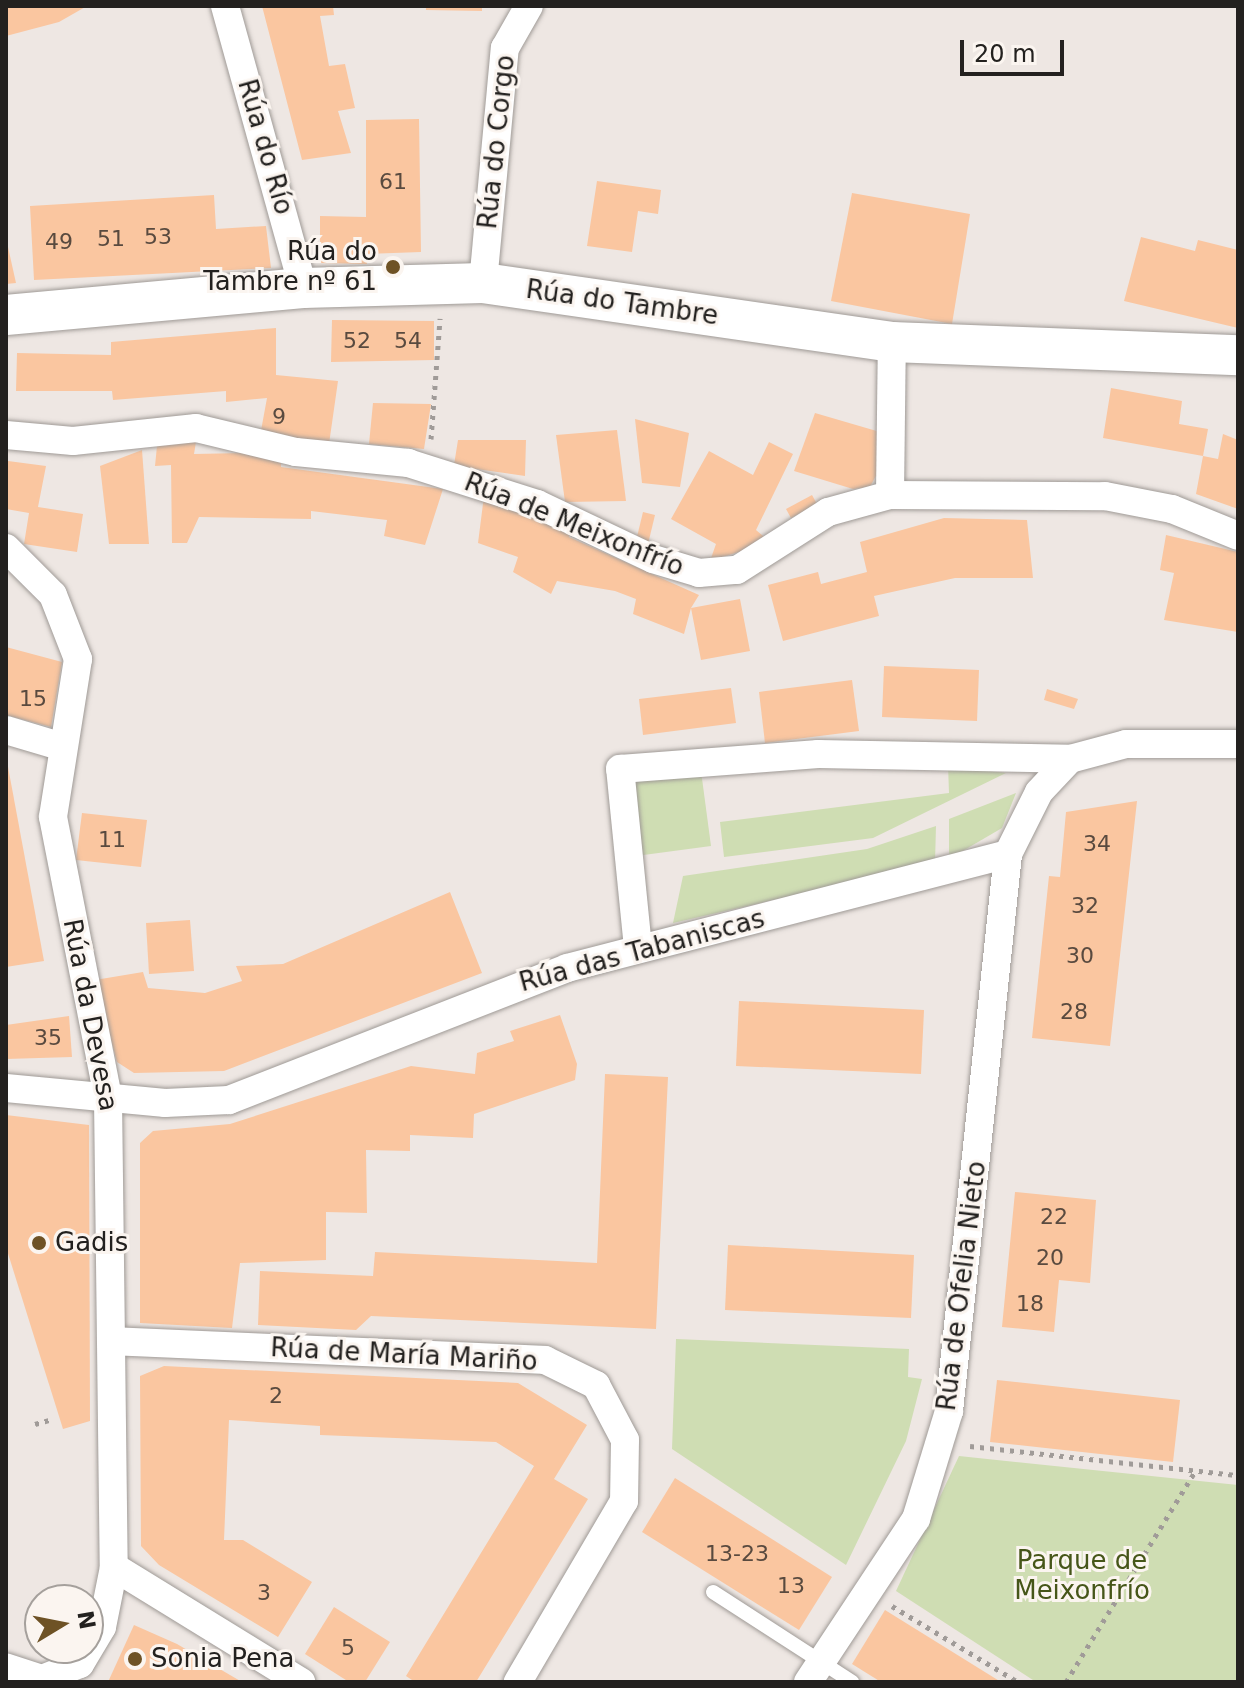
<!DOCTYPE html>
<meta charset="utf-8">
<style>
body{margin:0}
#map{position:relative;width:1244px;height:1688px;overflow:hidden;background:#eee7e3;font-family:"DejaVu Sans",sans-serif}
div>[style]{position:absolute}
.green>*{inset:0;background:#cfddb3}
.building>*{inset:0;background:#fac6a0}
.path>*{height:5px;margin-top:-2.5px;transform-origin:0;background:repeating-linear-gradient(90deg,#a09b98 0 4px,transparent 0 10px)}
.roads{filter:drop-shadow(0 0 2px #9f9a96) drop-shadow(0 0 2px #9f9a96)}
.service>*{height:14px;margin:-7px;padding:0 7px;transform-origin:7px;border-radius:7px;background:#fff}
.minor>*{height:28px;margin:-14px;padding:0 14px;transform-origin:14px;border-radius:14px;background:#fff}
.secondary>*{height:40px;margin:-20px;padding:0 20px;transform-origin:20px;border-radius:20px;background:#fff}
.dots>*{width:22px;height:22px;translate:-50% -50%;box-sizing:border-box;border:4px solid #fbf5f0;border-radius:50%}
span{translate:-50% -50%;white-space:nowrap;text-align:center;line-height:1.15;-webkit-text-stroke:6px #fbf5f0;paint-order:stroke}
.number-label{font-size:22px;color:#594a3f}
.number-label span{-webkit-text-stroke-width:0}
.street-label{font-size:26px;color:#23211f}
.poi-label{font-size:26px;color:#23211f}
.right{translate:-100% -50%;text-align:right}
.left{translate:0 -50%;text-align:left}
.park-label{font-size:26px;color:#465619}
.frame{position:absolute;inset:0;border:8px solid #23211f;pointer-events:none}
.north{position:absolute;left:24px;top:1584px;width:80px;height:80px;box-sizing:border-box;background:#fbf5f0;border:2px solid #a5a09c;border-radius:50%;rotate:80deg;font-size:22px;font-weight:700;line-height:32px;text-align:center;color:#23211f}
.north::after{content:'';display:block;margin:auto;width:28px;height:36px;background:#6e5225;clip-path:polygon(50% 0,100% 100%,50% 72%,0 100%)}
.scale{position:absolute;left:960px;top:40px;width:104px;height:36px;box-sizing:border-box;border:4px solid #23211f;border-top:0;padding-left:10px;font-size:24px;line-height:28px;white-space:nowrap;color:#23211f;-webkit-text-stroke:6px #fbf5f0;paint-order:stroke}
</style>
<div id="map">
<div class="green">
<i style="clip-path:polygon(948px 765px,1006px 773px,873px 838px,724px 857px,720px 822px,949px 793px)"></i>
<i style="clip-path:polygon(701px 771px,711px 846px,636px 856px,627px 781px)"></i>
<i style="clip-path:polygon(1016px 793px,1002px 828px,949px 859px,949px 819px)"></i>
<i style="clip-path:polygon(936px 826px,935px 863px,673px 923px,683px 876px,867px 849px)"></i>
<i style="clip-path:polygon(676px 1339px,909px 1349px,908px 1377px,922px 1379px,906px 1441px,846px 1565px,672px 1449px)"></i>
<i style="clip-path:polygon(959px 1456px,1238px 1485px,1238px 1682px,1036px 1682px,896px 1591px)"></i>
</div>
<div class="building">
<i style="clip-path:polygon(6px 6px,87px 6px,59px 22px,6px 36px)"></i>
<i style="clip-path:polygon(262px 6px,333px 6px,334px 15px,320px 16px,329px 66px,345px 64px,355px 108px,338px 111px,351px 153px,302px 160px)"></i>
<i style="clip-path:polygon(426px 6px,482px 6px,482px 11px,426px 10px)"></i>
<i style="clip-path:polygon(419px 119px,421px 252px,366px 254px,367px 264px,320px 263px,320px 216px,366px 217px,366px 120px)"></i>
<i style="clip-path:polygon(597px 181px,661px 190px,658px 214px,638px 211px,632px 252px,587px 246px)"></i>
<i style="clip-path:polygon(852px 193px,970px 214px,952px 324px,831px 301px)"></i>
<i style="clip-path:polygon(214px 195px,216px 229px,266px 226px,271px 268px,34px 280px,30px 206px)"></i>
<i style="clip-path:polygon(1141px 237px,1195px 251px,1198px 240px,1238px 250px,1238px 328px,1124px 301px)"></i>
<i style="clip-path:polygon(6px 238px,16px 283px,6px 284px)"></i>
<i style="clip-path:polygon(332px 320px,434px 321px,434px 360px,331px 362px)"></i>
<i style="clip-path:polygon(276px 328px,276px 375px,338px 381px,329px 444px,260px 436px,267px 398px,226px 402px,226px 391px,113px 400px,112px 391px,16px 391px,17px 353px,111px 355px,111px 342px)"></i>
<i style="clip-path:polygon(1111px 388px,1182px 401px,1179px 424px,1208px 429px,1203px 456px,1103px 438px)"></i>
<i style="clip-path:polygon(373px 403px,431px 404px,424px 449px,369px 444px)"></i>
<i style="clip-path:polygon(815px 413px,880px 432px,880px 468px,870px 487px,853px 489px,794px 471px)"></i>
<i style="clip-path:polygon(635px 419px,689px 433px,680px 487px,642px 483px)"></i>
<i style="clip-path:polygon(617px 430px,626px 501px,565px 502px,556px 435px)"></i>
<i style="clip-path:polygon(1223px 434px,1238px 440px,1238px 509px,1196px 494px,1203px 456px,1218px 459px)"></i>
<i style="clip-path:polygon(177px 440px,196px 442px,194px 454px,243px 453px,281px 460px,281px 467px,443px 489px,425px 545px,384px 536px,387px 520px,311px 511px,311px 519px,199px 517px,187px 543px,172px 543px,171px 465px,155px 466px,157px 446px)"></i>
<i style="clip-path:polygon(458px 440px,526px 440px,525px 476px,476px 469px,476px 476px,454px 465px)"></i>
<i style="clip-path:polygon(769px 442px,793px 454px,756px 530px,770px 542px,710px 561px,716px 544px,671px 519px,709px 451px,753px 475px)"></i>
<i style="clip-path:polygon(142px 450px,149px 544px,109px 544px,100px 466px)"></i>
<i style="clip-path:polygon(8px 461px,46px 466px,38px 507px,83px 514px,77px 552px,24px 544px,29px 513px,6px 509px)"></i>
<i style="clip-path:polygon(812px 495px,817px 504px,791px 518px,786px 509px)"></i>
<i style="clip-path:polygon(484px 496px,571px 529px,569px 537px,699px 595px,691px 608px,740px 599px,750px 651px,701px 660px,691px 608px,684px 634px,633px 614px,636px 599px,615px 591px,557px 581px,551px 594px,513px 572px,518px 557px,478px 543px)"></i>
<i style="clip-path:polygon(643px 512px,655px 515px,648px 544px,636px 541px)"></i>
<i style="clip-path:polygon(944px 518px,1027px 520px,1033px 578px,955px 578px,874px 596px,879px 616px,783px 641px,768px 585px,818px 572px,821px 584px,867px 572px,860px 542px)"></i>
<i style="clip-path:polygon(1166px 535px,1238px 552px,1238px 632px,1164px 620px,1174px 573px,1160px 570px)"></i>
<i style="clip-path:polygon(6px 647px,62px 662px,51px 727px,6px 715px)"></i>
<i style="clip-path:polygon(884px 666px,979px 670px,977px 721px,882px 717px)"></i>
<i style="clip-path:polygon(852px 680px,859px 731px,765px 743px,759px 692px)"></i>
<i style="clip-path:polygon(731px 688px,736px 723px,643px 735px,639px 699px)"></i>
<i style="clip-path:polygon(1047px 689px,1078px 699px,1074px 709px,1044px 700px)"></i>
<i style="clip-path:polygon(6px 756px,44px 961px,6px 967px)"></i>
<i style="clip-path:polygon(1137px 801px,1110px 1046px,1032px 1038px,1049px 876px,1060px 877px,1066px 812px)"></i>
<i style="clip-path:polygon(82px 813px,147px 820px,141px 867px,76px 860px)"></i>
<i style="clip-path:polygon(450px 892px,482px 973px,224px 1071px,134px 1073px,117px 1062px,95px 980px,143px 972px,148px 988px,205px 993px,242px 981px,236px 966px,283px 964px)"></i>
<i style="clip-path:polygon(190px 920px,194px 971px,149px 974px,146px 923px)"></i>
<i style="clip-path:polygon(739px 1001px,924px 1010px,921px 1074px,736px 1066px)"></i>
<i style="clip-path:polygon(560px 1015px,577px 1064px,575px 1080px,474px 1114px,473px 1138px,410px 1135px,410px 1151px,366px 1150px,367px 1213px,326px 1212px,326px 1260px,240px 1263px,232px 1328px,140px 1323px,140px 1143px,153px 1131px,230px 1124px,411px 1066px,475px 1074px,477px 1053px,514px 1041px,510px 1031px)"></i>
<i style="clip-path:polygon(69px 1016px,72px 1057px,6px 1059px,6px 1025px)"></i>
<i style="clip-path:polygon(605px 1074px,668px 1077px,656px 1329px,371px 1316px,356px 1330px,258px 1325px,260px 1271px,373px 1276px,375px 1252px,597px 1263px)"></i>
<i style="clip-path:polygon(6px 1115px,89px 1125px,90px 1421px,63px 1429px,6px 1247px)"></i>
<i style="clip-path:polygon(1015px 1192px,1096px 1200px,1090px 1283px,1059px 1280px,1054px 1332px,1002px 1327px)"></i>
<i style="clip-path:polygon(728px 1245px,914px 1255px,911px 1318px,725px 1310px)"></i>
<i style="clip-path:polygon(164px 1366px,518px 1383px,587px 1425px,554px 1479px,588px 1499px,476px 1682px,415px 1682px,406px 1676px,534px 1466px,496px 1442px,320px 1435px,320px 1426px,229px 1420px,224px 1540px,243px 1540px,312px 1582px,278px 1637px,159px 1565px,141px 1546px,140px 1376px)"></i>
<i style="clip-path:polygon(997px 1380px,1180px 1400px,1173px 1462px,990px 1442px)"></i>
<i style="clip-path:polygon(675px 1478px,832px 1577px,799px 1630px,642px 1532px)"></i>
<i style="clip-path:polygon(334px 1607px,390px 1642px,365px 1682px,349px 1682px,305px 1654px)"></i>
<i style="clip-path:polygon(885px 1610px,1001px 1682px,881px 1682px,852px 1664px)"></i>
<i style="clip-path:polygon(134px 1625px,177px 1644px,242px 1682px,108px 1682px)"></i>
</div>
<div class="path">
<i style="left:431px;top:439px;width:121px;rotate:-85.7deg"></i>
<i style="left:35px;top:1424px;width:18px;rotate:-16deg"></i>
<i style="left:970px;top:1446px;width:270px;rotate:6.2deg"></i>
<i style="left:892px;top:1606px;width:147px;rotate:31.1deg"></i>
<i style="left:1066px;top:1682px;width:249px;rotate:-58.5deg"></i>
</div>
<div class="roads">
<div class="service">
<i style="left:713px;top:1592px;width:166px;rotate:32.9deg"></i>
</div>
<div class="minor">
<i style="left:225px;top:6px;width:293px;rotate:74.5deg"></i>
<i style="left:483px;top:283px;width:236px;rotate:-84.7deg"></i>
<i style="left:505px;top:48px;width:48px;rotate:-60.3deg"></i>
<i style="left:6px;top:435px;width:67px;rotate:5.1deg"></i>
<i style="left:73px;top:441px;width:124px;rotate:-6deg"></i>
<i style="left:196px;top:428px;width:103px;rotate:13.5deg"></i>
<i style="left:296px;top:452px;width:113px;rotate:5.6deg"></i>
<i style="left:408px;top:463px;width:135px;rotate:17.6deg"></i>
<i style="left:537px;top:504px;width:128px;rotate:25.4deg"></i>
<i style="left:653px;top:559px;width:48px;rotate:16.9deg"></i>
<i style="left:699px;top:573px;width:38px;rotate:-5deg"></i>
<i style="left:737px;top:570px;width:108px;rotate:-32.5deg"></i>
<i style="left:828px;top:512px;width:64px;rotate:-15.3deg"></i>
<i style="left:890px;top:495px;width:215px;rotate:0.3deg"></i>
<i style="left:1105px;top:496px;width:68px;rotate:11deg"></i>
<i style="left:1172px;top:509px;width:71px;rotate:22.2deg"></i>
<i style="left:890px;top:495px;width:153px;rotate:-89.3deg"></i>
<i style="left:6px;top:548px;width:66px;rotate:45deg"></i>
<i style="left:53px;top:595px;width:69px;rotate:68.7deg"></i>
<i style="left:78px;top:659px;width:160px;rotate:99deg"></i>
<i style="left:53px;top:817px;width:286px;rotate:78.9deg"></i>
<i style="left:108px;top:1098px;width:469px;rotate:89.3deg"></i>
<i style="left:114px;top:1567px;width:61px;rotate:101.3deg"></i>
<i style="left:102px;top:1627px;width:43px;rotate:120.7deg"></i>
<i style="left:80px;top:1664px;width:41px;rotate:158.5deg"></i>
<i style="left:42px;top:1679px;width:38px;rotate:-162deg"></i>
<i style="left:6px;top:730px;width:59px;rotate:16.6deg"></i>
<i style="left:638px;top:948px;width:180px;rotate:-95.7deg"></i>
<i style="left:620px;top:769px;width:199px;rotate:-4.3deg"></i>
<i style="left:818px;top:754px;width:252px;rotate:1.1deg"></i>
<i style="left:6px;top:1088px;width:160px;rotate:5.4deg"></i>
<i style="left:165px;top:1103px;width:64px;rotate:-2.7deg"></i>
<i style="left:229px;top:1100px;width:363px;rotate:-21.3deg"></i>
<i style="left:567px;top:968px;width:455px;rotate:-14.5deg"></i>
<i style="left:112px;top:1341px;width:433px;rotate:2.5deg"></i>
<i style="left:545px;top:1360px;width:57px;rotate:26.1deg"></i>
<i style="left:596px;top:1385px;width:62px;rotate:62.2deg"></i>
<i style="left:625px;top:1440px;width:61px;rotate:90.9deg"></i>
<i style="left:624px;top:1501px;width:210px;rotate:120.4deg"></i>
<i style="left:114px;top:1567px;width:220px;rotate:31.6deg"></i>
<i style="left:808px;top:1682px;width:196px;rotate:-56.5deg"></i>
<i style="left:916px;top:1519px;width:113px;rotate:-73deg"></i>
<i style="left:949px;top:1411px;width:560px;rotate:-83.95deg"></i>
<i style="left:1008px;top:854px;width:69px;rotate:-63.4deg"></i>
<i style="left:1039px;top:792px;width:45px;rotate:-46.8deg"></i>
<i style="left:1070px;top:759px;width:58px;rotate:-15deg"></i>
<i style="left:1126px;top:744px;width:112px"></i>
</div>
<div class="secondary">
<i style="left:6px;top:315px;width:298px;rotate:-5.2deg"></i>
<i style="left:303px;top:288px;width:180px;rotate:-1.6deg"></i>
<i style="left:483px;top:283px;width:413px;rotate:8.2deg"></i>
<i style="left:892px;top:342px;width:346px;rotate:2.2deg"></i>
</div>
</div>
<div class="dots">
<i style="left:393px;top:267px;background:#6e5225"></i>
<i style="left:39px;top:1243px;background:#6e5225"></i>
<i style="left:135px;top:1659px;background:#6e5225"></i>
</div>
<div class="number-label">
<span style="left:393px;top:182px">61</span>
<span style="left:158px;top:237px">53</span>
<span style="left:111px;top:239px">51</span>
<span style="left:59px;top:242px">49</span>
<span style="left:357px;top:341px">52</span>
<span style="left:408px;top:341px">54</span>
<span style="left:279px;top:417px">9</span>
<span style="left:33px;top:699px">15</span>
<span style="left:112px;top:840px">11</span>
<span style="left:1097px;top:844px">34</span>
<span style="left:1085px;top:906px">32</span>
<span style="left:1080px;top:956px">30</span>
<span style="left:1074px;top:1012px">28</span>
<span style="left:48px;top:1038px">35</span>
<span style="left:1054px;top:1217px">22</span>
<span style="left:1050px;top:1258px">20</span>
<span style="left:1030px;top:1304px">18</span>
<span style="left:276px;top:1396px">2</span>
<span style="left:737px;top:1554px">13-23</span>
<span style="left:791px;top:1586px">13</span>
<span style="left:264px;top:1593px">3</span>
<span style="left:348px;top:1648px">5</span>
</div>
<div class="street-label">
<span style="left:497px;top:142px;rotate:-84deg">Rúa do Corgo</span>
<span style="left:265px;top:147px;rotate:74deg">Rúa do Río</span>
<span style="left:622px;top:303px;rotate:8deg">Rúa do Tambre</span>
<span style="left:574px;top:525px;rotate:22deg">Rúa de Meixonfrío</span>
<span style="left:642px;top:951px;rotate:-15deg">Rúa das Tabaniscas</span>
<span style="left:90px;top:1015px;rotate:79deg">Rúa da Devesa</span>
<span style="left:962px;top:1286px;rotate:-83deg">Rúa de Ofelia Nieto</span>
<span style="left:404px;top:1355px;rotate:3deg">Rúa de María Mariño</span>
</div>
<div class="poi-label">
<span class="right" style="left:377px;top:267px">Rúa do<br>Tambre nº 61</span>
<span class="left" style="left:55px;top:1243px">Gadis</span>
<span class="left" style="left:151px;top:1659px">Sonia Pena</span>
</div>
<div class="park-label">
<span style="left:1082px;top:1576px">Parque de<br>Meixonfrío</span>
</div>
<div class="frame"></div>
<div class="north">N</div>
<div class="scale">20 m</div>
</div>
